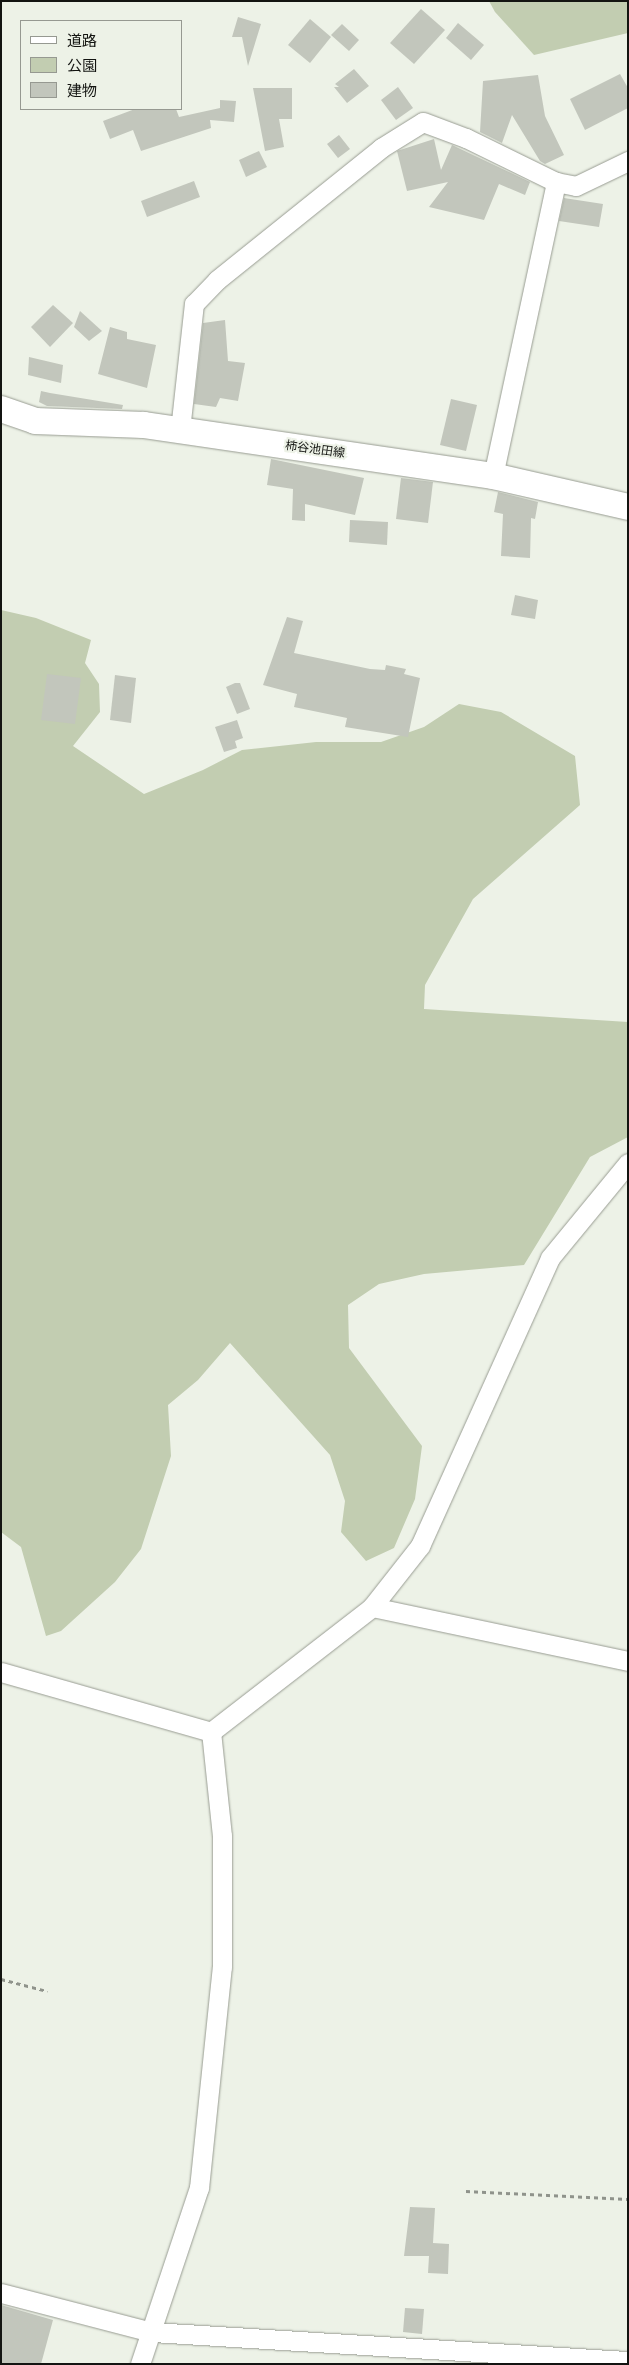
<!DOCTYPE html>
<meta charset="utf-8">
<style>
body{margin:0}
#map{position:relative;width:629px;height:2365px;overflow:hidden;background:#edf2e7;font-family:"Fira Sans Condensed","Noto Sans JP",sans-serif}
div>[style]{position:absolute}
.green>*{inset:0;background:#c2cdb1}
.building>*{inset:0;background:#c2c6bc}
.path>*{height:3px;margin-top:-1.5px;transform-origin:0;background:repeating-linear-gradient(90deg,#8f938b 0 4px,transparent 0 8px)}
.roads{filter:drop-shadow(0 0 1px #989c92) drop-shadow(0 0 1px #989c92)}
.street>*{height:19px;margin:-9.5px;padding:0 9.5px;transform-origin:9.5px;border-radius:9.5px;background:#fff}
.secondary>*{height:26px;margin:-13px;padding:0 13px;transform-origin:13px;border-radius:13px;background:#fff}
span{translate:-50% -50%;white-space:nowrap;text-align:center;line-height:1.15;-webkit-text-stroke:4px #edf2e7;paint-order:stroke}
.street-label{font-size:12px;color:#131411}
.frame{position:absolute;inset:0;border:2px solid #131411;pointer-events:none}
.legend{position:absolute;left:20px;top:20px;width:162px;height:90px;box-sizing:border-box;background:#edf2e7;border:1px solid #969991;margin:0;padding:6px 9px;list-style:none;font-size:15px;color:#131411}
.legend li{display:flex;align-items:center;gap:10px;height:25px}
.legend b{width:25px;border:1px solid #969991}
</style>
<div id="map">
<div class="green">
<i style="clip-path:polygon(489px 1px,628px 1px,628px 33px,534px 55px,495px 12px)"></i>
<i style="clip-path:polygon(1px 610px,36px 618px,91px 640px,85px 663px,99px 684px,100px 712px,73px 746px,144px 794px,203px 770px,242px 750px,316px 742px,381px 742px,424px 727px,459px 704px,501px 712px,575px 756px,580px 805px,473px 899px,425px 985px,424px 1009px,628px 1022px,628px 1137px,590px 1157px,524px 1265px,424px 1274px,379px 1284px,348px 1305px,349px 1348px,422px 1446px,415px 1499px,394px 1548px,366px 1561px,341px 1532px,345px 1501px,330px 1455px,230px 1343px,198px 1380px,168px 1405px,171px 1456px,141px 1549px,115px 1582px,61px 1631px,46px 1636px,21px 1547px,1px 1532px)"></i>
</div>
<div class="building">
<i style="clip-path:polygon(421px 9px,445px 30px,414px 64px,390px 43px)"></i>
<i style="clip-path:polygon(238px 17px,261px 24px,248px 66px,242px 37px,232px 37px)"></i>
<i style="clip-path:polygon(310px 19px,331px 37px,310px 63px,288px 45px)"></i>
<i style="clip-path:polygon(458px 23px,484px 45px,471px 60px,446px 38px)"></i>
<i style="clip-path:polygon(342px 24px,359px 40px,349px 51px,331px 35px)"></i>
<i style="clip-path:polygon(354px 69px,369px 86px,347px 103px,334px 87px,339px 87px,335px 84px)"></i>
<i style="clip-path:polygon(620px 74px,628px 88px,628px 108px,585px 130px,570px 99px)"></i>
<i style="clip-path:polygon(538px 75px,545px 116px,564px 155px,545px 164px,540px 161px,512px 115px,502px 143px,480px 132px,483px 81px)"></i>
<i style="clip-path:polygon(398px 87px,413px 108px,396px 120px,381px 100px)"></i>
<i style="clip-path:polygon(253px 88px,292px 88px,292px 119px,279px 119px,284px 147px,265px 151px)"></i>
<i style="clip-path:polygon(220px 100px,236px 101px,234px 122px,210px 120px,211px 128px,141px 151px,133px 130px,110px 139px,103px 121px,135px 109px,176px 109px,179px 117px,220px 108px)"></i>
<i style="clip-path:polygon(339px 135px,350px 149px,338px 158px,327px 144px)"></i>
<i style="clip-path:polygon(434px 139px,441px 170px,452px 145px,530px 182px,525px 195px,499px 184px,484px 220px,429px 207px,448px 182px,407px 191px,397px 151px)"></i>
<i style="clip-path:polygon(259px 151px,267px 167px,246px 177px,239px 160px)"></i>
<i style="clip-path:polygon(194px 181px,200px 197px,147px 217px,141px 201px)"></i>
<i style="clip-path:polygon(564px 198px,603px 204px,599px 227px,559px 221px)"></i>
<i style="clip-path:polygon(53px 305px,73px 323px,50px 347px,31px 327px)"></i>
<i style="clip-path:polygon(80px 311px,102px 331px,89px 341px,74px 327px)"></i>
<i style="clip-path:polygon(225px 320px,228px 361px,245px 363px,238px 401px,220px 398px,216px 407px,194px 404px,203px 323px)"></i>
<i style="clip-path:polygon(110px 327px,127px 332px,127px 339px,156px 345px,147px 388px,98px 374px)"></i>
<i style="clip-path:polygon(29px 357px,63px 365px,61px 383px,28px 375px)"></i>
<i style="clip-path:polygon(41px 391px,50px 393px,123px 405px,122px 409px,47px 406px,39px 402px)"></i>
<i style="clip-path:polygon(451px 399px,477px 405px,466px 451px,440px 445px)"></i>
<i style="clip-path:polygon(271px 459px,364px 478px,355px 515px,305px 504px,305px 521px,292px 520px,293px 489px,267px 485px)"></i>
<i style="clip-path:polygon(401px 478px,433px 482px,428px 523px,396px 519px)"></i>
<i style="clip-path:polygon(498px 492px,538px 502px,535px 519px,531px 518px,530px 558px,501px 556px,503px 514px,494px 512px)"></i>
<i style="clip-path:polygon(350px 520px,388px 522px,387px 545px,349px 542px)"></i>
<i style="clip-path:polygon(515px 595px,538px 600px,535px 619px,511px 615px)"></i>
<i style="clip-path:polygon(287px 617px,303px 621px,294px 653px,370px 669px,385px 670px,386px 665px,406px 669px,404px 674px,420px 678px,408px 737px,345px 727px,347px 718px,294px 707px,297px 694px,263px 685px)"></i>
<i style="clip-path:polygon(47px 674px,81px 678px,75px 724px,41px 720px)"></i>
<i style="clip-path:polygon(115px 675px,136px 678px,131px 723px,110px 720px)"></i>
<i style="clip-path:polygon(235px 683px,240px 683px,250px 709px,237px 714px,226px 687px)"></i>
<i style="clip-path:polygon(237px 720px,243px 738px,235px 741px,237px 748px,224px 752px,215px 727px)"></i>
<i style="clip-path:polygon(410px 2207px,435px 2208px,433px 2243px,449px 2244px,448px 2274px,428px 2273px,429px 2256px,404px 2256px)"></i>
<i style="clip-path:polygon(1px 2305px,53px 2320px,41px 2364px,1px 2364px)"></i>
<i style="clip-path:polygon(405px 2308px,424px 2309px,422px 2334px,403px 2332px)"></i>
</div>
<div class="path">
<i style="left:1px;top:1979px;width:48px;rotate:14.6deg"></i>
<i style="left:466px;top:2191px;width:162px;rotate:2.8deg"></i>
</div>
<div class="roads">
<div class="street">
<i style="left:180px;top:430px;width:127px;rotate:-83.7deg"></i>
<i style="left:194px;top:304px;width:33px;rotate:-46deg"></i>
<i style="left:217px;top:280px;width:211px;rotate:-38.8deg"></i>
<i style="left:381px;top:148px;width:49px;rotate:-31.8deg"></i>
<i style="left:423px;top:122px;width:46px;rotate:20.4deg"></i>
<i style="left:466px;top:138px;width:100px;rotate:26.1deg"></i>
<i style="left:556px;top:182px;width:20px;rotate:11deg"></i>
<i style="left:576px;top:186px;width:58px;rotate:-25.7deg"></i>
<i style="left:493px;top:476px;width:301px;rotate:-77.9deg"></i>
<i style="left:372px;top:1607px;width:262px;rotate:11.9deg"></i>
<i style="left:1px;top:1672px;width:218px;rotate:15.9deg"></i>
<i style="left:211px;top:1732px;width:204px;rotate:-37.8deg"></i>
<i style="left:372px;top:1607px;width:78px;rotate:-51.8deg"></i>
<i style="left:420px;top:1546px;width:316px;rotate:-65.7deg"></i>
<i style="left:550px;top:1258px;width:123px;rotate:-50.6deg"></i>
<i style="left:1px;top:2293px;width:156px;rotate:14.5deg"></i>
<i style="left:152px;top:2332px;width:477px;rotate:3.5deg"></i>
<i style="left:140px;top:2364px;width:186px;rotate:-71.5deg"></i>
<i style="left:199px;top:2188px;width:222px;rotate:-84.1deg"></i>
<i style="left:222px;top:1967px;width:131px;rotate:-90deg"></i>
<i style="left:222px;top:1836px;width:105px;rotate:-96deg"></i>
</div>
<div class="secondary">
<i style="left:1px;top:409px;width:36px;rotate:19deg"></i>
<i style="left:35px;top:421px;width:109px;rotate:2.1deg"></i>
<i style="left:144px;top:425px;width:353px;rotate:8.3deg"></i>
<i style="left:493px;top:476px;width:139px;rotate:12.9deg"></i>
</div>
</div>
<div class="street-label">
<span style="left:315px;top:450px;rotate:8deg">柿谷池田線</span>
</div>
<div class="frame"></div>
<ul class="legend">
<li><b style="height:6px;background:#fff"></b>道路</li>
<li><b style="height:14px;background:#c2cdb1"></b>公園</li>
<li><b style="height:14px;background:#c2c6bc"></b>建物</li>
</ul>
</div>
